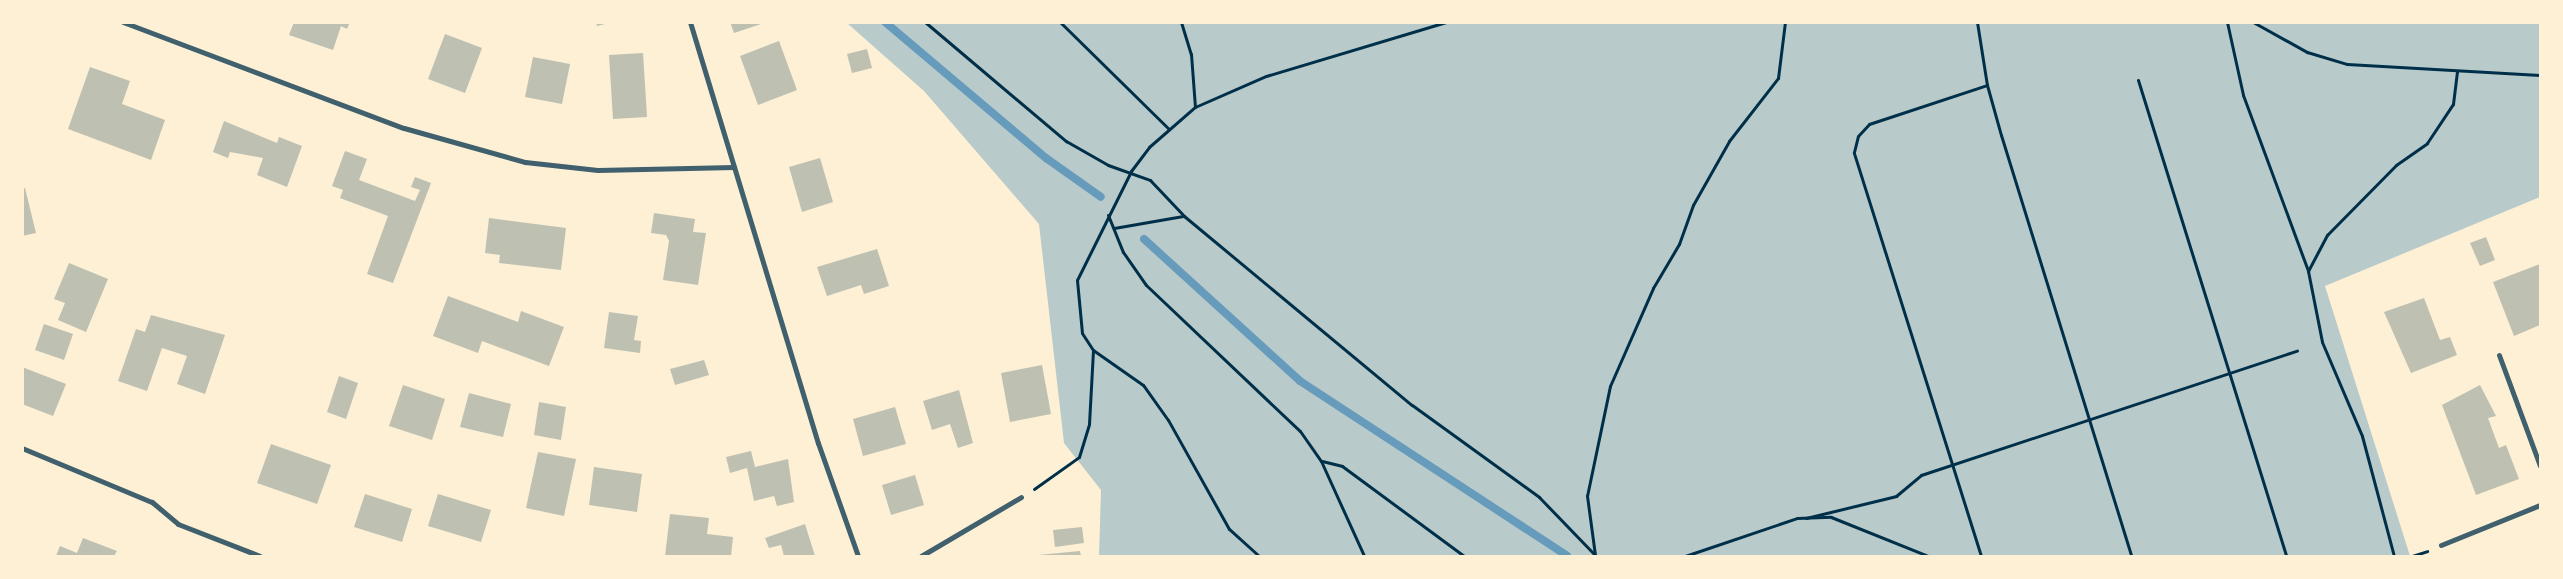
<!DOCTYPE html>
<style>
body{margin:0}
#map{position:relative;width:2563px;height:579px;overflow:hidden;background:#fdf0d5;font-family:"Space Grotesk",sans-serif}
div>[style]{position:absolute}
.green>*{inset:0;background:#b9caca}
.stream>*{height:8px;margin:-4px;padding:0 4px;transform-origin:4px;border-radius:4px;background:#669bbc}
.building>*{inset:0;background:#bec0b2}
.path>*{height:3px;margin:-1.5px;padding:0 1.5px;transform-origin:1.5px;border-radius:1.5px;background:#003049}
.minor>*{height:5px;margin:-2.5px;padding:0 2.5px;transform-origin:2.5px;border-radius:2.5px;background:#3f606c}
span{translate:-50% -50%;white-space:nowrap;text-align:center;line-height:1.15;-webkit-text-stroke:5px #fdf0d5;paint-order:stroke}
.frame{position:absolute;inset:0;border:24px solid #fdf0d5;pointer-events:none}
</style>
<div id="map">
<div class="green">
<i style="clip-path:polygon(847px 23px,2540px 23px,2540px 197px,2325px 286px,2410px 556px,1099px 556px,1101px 490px,1064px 443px,1039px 224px,924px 91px)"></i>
</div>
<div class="stream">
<i style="left:885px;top:22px;width:211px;rotate:40.2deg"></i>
<i style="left:1046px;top:158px;width:67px;rotate:35.3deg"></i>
<i style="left:1144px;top:239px;width:211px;rotate:42.3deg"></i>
<i style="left:1300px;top:381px;width:319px;rotate:33.2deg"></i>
</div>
<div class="building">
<i style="clip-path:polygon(294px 22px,350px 22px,347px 29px,341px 26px,333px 50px,289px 35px)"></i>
<i style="clip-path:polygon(596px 22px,609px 22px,609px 23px,597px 26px)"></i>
<i style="clip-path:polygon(730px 22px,764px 22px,764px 23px,734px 33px)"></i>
<i style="clip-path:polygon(445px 34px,482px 48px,465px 93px,428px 79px)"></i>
<i style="clip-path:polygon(779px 41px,797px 90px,758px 105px,740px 56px)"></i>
<i style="clip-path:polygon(867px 49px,872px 68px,852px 73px,847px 54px)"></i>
<i style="clip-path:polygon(643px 53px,647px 117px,613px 119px,609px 55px)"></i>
<i style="clip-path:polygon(533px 57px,570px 64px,562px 104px,525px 97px)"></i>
<i style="clip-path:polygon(90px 67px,130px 81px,122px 104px,165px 120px,151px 160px,68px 129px)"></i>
<i style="clip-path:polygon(224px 121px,277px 143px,279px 137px,302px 146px,287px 187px,257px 175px,263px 158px,230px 152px,228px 158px,213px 152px)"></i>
<i style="clip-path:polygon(345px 151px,367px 159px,359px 180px,415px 201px,420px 190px,411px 187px,415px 177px,431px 183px,393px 283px,367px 274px,388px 216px,340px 198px,343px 190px,332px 186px)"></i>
<i style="clip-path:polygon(820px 158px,833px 202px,802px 212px,789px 167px)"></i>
<i style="clip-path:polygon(25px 188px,36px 233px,22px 236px,22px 189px)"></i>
<i style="clip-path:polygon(654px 213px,695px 219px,693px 232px,706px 233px,698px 285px,663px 280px,669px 241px,666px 235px,651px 233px)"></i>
<i style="clip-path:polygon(489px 218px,566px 228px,561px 270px,499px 263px,500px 255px,485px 253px)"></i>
<i style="clip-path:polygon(2486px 237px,2495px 260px,2480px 266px,2470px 243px)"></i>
<i style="clip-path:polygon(877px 249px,889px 286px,864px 294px,861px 285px,827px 296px,817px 267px)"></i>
<i style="clip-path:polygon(69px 263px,108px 279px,86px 332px,58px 320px,65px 303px,54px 299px)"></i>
<i style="clip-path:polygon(2540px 264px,2540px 325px,2514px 336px,2493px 282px)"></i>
<i style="clip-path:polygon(448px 296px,518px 322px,521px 311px,564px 327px,549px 366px,482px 341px,478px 353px,433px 336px)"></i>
<i style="clip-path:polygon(2424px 298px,2440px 340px,2450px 337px,2457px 355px,2411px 373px,2384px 312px)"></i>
<i style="clip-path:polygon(609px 312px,638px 316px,634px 340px,641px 341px,640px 353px,604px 348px)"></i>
<i style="clip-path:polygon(151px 315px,225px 335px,205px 394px,177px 384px,187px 356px,162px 348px,147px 391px,118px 381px,136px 329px,145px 332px)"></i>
<i style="clip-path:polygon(44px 324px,73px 334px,64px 360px,35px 350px)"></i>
<i style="clip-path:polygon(704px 360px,709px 375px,675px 385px,670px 369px)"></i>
<i style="clip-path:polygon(1042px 365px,1051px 414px,1010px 422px,1001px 373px)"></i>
<i style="clip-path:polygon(22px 367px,66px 384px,53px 416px,22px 404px)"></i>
<i style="clip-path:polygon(339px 376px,358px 383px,346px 419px,327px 412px)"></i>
<i style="clip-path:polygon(403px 385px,445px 399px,432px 440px,389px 426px)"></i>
<i style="clip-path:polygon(2480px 385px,2496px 416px,2488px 418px,2499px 448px,2506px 445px,2519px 479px,2476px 495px,2442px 405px)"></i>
<i style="clip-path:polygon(959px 390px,973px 443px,958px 448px,950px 424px,932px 430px,923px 401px)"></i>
<i style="clip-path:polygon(469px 393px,511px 404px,503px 437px,460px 427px)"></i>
<i style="clip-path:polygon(539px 402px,566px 407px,561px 440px,534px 435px)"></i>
<i style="clip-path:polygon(895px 407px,906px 444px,863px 456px,853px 419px)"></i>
<i style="clip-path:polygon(271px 444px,331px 465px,317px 504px,257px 483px)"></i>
<i style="clip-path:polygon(751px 451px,755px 467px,788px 459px,794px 502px,777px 506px,774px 496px,754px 501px,747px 468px,730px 473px,726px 457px)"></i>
<i style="clip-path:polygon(538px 452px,576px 459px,564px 516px,526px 508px)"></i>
<i style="clip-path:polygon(594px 467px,642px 474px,637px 512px,589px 505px)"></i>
<i style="clip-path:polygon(915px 475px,924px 505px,891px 515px,882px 485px)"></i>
<i style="clip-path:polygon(365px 494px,412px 509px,402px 542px,354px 527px)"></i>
<i style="clip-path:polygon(438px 494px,491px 510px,481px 542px,428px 526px)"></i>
<i style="clip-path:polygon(670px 514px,709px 518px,707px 534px,733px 537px,731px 556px,665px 556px)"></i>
<i style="clip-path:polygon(805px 524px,815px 556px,784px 556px,781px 545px,769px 548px,765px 538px)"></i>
<i style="clip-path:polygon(1082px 527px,1084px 543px,1055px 547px,1053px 530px)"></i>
<i style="clip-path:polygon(83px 538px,117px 551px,114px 556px,56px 556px,60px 546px,77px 553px)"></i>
<i style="clip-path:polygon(1080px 551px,1081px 556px,1038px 556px,1038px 555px)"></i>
</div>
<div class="path">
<i style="left:925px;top:22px;width:185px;rotate:40.2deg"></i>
<i style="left:1066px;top:141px;width:48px;rotate:29.7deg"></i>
<i style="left:1108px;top:165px;width:45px;rotate:19.7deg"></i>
<i style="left:1150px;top:180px;width:50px;rotate:46.6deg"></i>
<i style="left:1184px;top:216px;width:296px;rotate:39.7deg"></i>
<i style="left:1412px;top:405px;width:157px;rotate:35.9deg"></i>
<i style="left:1539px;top:497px;width:82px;rotate:46deg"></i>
<i style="left:1060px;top:22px;width:153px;rotate:44.5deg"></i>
<i style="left:1181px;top:22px;width:34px;rotate:73deg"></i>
<i style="left:1191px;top:54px;width:53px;rotate:85.7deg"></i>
<i style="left:1977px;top:22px;width:64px;rotate:81deg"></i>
<i style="left:1987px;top:85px;width:52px;rotate:74.4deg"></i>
<i style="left:2001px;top:135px;width:441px;rotate:72.8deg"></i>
<i style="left:2227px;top:22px;width:75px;rotate:77.6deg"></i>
<i style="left:2243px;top:95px;width:188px;rotate:69.7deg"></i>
<i style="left:2308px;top:271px;width:72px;rotate:78.8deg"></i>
<i style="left:2322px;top:342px;width:102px;rotate:66.9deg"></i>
<i style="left:2362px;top:436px;width:124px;rotate:75.1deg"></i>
<i style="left:2253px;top:22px;width:62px;rotate:29.1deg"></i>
<i style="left:2307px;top:52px;width:42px;rotate:16.7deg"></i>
<i style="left:2347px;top:64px;width:193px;rotate:3.3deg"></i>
<i style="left:2138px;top:80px;width:498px;rotate:72.7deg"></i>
<i style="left:1108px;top:215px;width:40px;rotate:68deg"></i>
<i style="left:1123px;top:252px;width:40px;rotate:55.1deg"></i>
<i style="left:1146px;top:285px;width:212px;rotate:43.5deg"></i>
<i style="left:1300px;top:431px;width:37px;rotate:55deg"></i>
<i style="left:1321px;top:461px;width:104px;rotate:65.6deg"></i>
<i style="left:1114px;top:228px;width:70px;rotate:-9.9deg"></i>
<i style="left:2308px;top:271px;width:41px;rotate:-62.2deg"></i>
<i style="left:2327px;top:235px;width:98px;rotate:-45.4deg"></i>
<i style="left:2396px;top:165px;width:38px;rotate:-35deg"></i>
<i style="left:2427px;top:143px;width:47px;rotate:-56.3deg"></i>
<i style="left:2453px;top:104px;width:33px;rotate:-83deg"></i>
<i style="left:1322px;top:461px;width:21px;rotate:14deg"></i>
<i style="left:1342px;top:466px;width:152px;rotate:36.4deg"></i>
<i style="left:1034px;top:489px;width:55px;rotate:-35.4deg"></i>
<i style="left:1079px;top:457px;width:34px;rotate:-73deg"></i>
<i style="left:1089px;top:424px;width:74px;rotate:-86.9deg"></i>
<i style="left:1806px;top:518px;width:93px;rotate:-13.7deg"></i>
<i style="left:1896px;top:496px;width:33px;rotate:-40deg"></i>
<i style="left:1921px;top:475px;width:396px;rotate:-18.3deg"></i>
<i style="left:1595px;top:555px;width:60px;rotate:-97.7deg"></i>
<i style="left:1587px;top:496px;width:112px;rotate:-78.2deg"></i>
<i style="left:1610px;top:386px;width:107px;rotate:-66.3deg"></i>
<i style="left:1653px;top:288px;width:51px;rotate:-59.4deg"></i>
<i style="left:1679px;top:244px;width:41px;rotate:-70.3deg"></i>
<i style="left:1693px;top:205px;width:73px;rotate:-60.6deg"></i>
<i style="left:1729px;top:141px;width:80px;rotate:-52.1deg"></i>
<i style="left:1778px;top:78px;width:56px;rotate:-82.9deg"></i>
<i style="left:1259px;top:556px;width:40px;rotate:-138deg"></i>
<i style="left:1229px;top:529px;width:125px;rotate:-119.2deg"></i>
<i style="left:1168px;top:420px;width:43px;rotate:-125.5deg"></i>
<i style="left:1143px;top:385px;width:61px;rotate:-145deg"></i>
<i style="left:1093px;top:350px;width:20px;rotate:-123deg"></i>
<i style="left:1082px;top:333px;width:53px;rotate:-95.4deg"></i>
<i style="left:1077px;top:280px;width:122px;rotate:-63.6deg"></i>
<i style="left:1131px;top:171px;width:30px;rotate:-53deg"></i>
<i style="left:1149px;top:147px;width:61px;rotate:-41deg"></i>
<i style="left:1195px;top:107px;width:77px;rotate:-23.6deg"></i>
<i style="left:1266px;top:76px;width:188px;rotate:-16.7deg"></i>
<i style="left:1685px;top:556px;width:118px;rotate:-18.7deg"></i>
<i style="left:1797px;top:518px;width:34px;rotate:-2deg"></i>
<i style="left:1831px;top:517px;width:105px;rotate:21.9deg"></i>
<i style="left:1981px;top:556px;width:423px;rotate:-107.5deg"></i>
<i style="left:1854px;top:152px;width:16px;rotate:-76deg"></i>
<i style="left:1858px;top:136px;width:16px;rotate:-47deg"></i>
<i style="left:1869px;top:124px;width:124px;rotate:-18.3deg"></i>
<i style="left:2412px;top:556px;width:16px;rotate:-18deg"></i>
</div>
<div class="minor">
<i style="left:123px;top:22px;width:300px;rotate:20.7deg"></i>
<i style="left:404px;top:128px;width:126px;rotate:15.7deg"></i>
<i style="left:525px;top:162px;width:73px;rotate:6.3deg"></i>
<i style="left:598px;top:170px;width:136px;rotate:-1.3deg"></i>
<i style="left:690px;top:22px;width:440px;rotate:73.1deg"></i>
<i style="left:818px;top:443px;width:120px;rotate:70.5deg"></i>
<i style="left:2499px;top:355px;width:118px;rotate:69.7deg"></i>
<i style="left:22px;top:448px;width:141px;rotate:22.6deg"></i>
<i style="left:152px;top:502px;width:34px;rotate:40deg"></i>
<i style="left:178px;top:524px;width:88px;rotate:21.3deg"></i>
<i style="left:2441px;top:545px;width:107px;rotate:-22deg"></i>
<i style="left:921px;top:556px;width:116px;rotate:-30.5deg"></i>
</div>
<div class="frame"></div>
</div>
